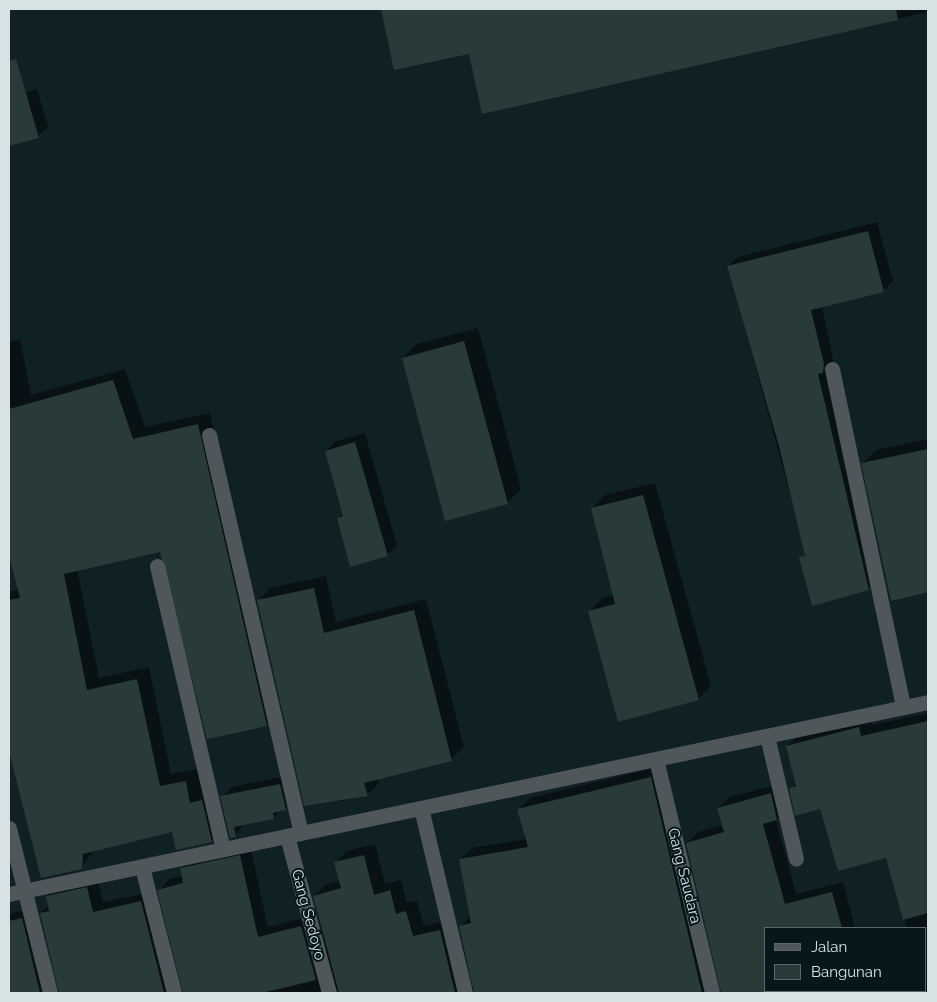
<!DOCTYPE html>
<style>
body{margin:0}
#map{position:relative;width:937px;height:1002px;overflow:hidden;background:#0f2125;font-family:Raleway,sans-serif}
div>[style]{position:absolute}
.shadow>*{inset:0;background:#0007}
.building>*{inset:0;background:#283b38}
.street>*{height:15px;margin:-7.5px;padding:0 7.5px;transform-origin:7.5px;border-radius:7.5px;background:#50575b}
span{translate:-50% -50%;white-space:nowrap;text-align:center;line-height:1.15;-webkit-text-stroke:4px #06181b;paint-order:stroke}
.street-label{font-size:15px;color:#d7e2e5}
.frame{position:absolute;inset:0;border:10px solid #d7e2e5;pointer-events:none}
.legend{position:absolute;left:764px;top:927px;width:162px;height:65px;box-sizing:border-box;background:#06181b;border:1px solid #5a696c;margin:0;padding:6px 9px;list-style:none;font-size:15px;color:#d7e2e5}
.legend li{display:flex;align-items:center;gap:10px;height:25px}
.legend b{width:25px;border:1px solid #5a696c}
</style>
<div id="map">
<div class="shadow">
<i style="clip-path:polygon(382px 9px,928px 9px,928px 12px,483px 113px,470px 52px,395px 68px)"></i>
<i style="clip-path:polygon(37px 89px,48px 127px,38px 136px,9px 145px,9px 97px)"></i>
<i style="clip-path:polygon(877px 222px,893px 281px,883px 291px,822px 306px,878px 579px,868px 589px,801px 558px,806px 553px,728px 266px,738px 257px)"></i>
<i style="clip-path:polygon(478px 328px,521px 489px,507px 503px,403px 358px,417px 344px)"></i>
<i style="clip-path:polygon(20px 339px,31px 395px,125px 369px,145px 427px,210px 413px,278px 712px,266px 725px,161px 550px,77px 569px,99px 678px,149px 667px,171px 774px,198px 769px,223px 829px,211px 841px,173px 831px,94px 850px,81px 868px,42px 876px,9px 743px,9px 592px,19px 589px,9px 550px,9px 342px)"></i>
<i style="clip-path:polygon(365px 433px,397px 546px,387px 555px,338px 518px,344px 513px,326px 451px,336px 441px)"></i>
<i style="clip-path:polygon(928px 439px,928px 590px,891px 600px,863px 463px,876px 450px)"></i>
<i style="clip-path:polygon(655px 483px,711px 686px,698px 699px,590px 611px,603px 598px,614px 595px,592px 508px,605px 495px)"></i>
<i style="clip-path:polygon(326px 576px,336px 622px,426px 599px,464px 747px,451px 759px,378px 778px,379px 783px,367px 795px,338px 802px,258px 601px,270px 588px)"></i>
<i style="clip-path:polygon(928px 713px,928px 993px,564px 993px,563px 990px,376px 993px,374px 985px,346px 993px,337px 993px,336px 988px,331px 993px,9px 993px,9px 914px,32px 908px,51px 985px,60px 990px,41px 913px,49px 905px,47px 896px,58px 886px,97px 877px,103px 902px,152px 892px,175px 985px,184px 991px,159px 890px,169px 879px,182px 876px,181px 868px,192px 858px,250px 845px,268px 927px,312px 916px,332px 981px,314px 896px,325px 885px,340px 881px,335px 863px,347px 851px,375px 844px,385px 884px,401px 880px,407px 903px,417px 901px,424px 926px,451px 920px,467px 984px,475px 989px,460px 927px,471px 916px,460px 859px,472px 848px,526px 839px,518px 810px,530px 798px,662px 766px,717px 989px,722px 989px,687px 843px,698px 832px,723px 825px,718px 808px,730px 797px,782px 783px,788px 808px,776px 820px,796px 894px,843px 882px,855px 928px,766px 928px,766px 991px,926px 991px,926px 928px,907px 928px,887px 856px,790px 789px,797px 782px,787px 746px,798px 735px,870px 717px,872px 725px)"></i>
<i style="clip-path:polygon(290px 775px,295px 799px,273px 818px,245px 823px,235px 836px,222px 797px,232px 787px)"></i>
</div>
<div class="building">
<i style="clip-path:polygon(381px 9px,896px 9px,898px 20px,482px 114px,469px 54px,394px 70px)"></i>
<i style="clip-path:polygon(16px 59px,39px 138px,9px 146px,9px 61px)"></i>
<i style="clip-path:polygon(868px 231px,884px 292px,811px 310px,824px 364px,823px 373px,818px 374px,869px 590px,812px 606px,799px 557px,805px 556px,779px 446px,727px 266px)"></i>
<i style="clip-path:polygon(464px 341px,508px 504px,445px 521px,402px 358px)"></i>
<i style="clip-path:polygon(113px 380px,133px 439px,198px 424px,267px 726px,207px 739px,160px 552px,64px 574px,87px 690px,137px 679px,160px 786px,186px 781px,190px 803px,202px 800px,212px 842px,176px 850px,172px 832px,83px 854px,82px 869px,41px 878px,9px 751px,9px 600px,20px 598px,9px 555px,9px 409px)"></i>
<i style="clip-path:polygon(355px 442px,388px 556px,350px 567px,337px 518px,343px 516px,325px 451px)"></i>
<i style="clip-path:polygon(928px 449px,928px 592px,891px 601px,861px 463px)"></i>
<i style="clip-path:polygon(643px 495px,699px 700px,618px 722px,588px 611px,615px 604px,591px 508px)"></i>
<i style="clip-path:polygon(314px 588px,324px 633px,414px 610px,452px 761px,364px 783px,368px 796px,304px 806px,257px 600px)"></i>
<i style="clip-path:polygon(928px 721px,928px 913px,903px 920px,886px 858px,838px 871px,820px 809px,795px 816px,789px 788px,796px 786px,786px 746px,859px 727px,861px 736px)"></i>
<i style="clip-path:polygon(651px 777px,702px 993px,474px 993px,459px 926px,471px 923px,459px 859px,528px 847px,517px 809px)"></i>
<i style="clip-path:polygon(280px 784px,286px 810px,273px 813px,274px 819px,234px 827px,236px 837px,230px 838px,220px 796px)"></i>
<i style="clip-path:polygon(771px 793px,777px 820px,763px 824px,785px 904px,832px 892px,842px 928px,766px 928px,766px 993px,721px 993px,686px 843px,724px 832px,717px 808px)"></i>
<i style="clip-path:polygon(240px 855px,258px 937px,301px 926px,316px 980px,262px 993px,183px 993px,157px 890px,183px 883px,180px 868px)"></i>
<i style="clip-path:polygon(364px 855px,374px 895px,390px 890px,396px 914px,406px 911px,413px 936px,440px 930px,455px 993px,339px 993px,313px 896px,341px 888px,334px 862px)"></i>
<i style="clip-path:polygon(87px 887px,93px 912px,141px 901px,164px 993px,59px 993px,40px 913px,49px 911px,46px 896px)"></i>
<i style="clip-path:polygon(22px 918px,40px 993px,9px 993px,9px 921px)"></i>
</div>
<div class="street">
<i style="left:832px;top:369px;width:345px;rotate:78.1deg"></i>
<i style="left:209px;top:435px;width:408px;rotate:77deg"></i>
<i style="left:157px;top:566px;width:291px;rotate:76.9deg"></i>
<i style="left:767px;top:736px;width:126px;rotate:76.7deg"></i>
<i style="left:656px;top:759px;width:241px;rotate:76.5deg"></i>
<i style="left:421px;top:808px;width:190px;rotate:76.6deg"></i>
<i style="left:9px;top:828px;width:170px;rotate:76deg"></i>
<i style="left:287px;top:836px;width:163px;rotate:75deg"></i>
<i style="left:142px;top:867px;width:130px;rotate:75.7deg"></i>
<i style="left:9px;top:894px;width:939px;rotate:-11.8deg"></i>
</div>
<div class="street-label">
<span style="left:684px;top:876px;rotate:76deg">Gang Saudara</span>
<span style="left:308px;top:915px;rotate:75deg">Gang Sedoyo</span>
</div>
<div class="frame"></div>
<ul class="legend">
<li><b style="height:6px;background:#50575b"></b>Jalan</li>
<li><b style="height:14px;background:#283b38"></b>Bangunan</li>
</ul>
</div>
